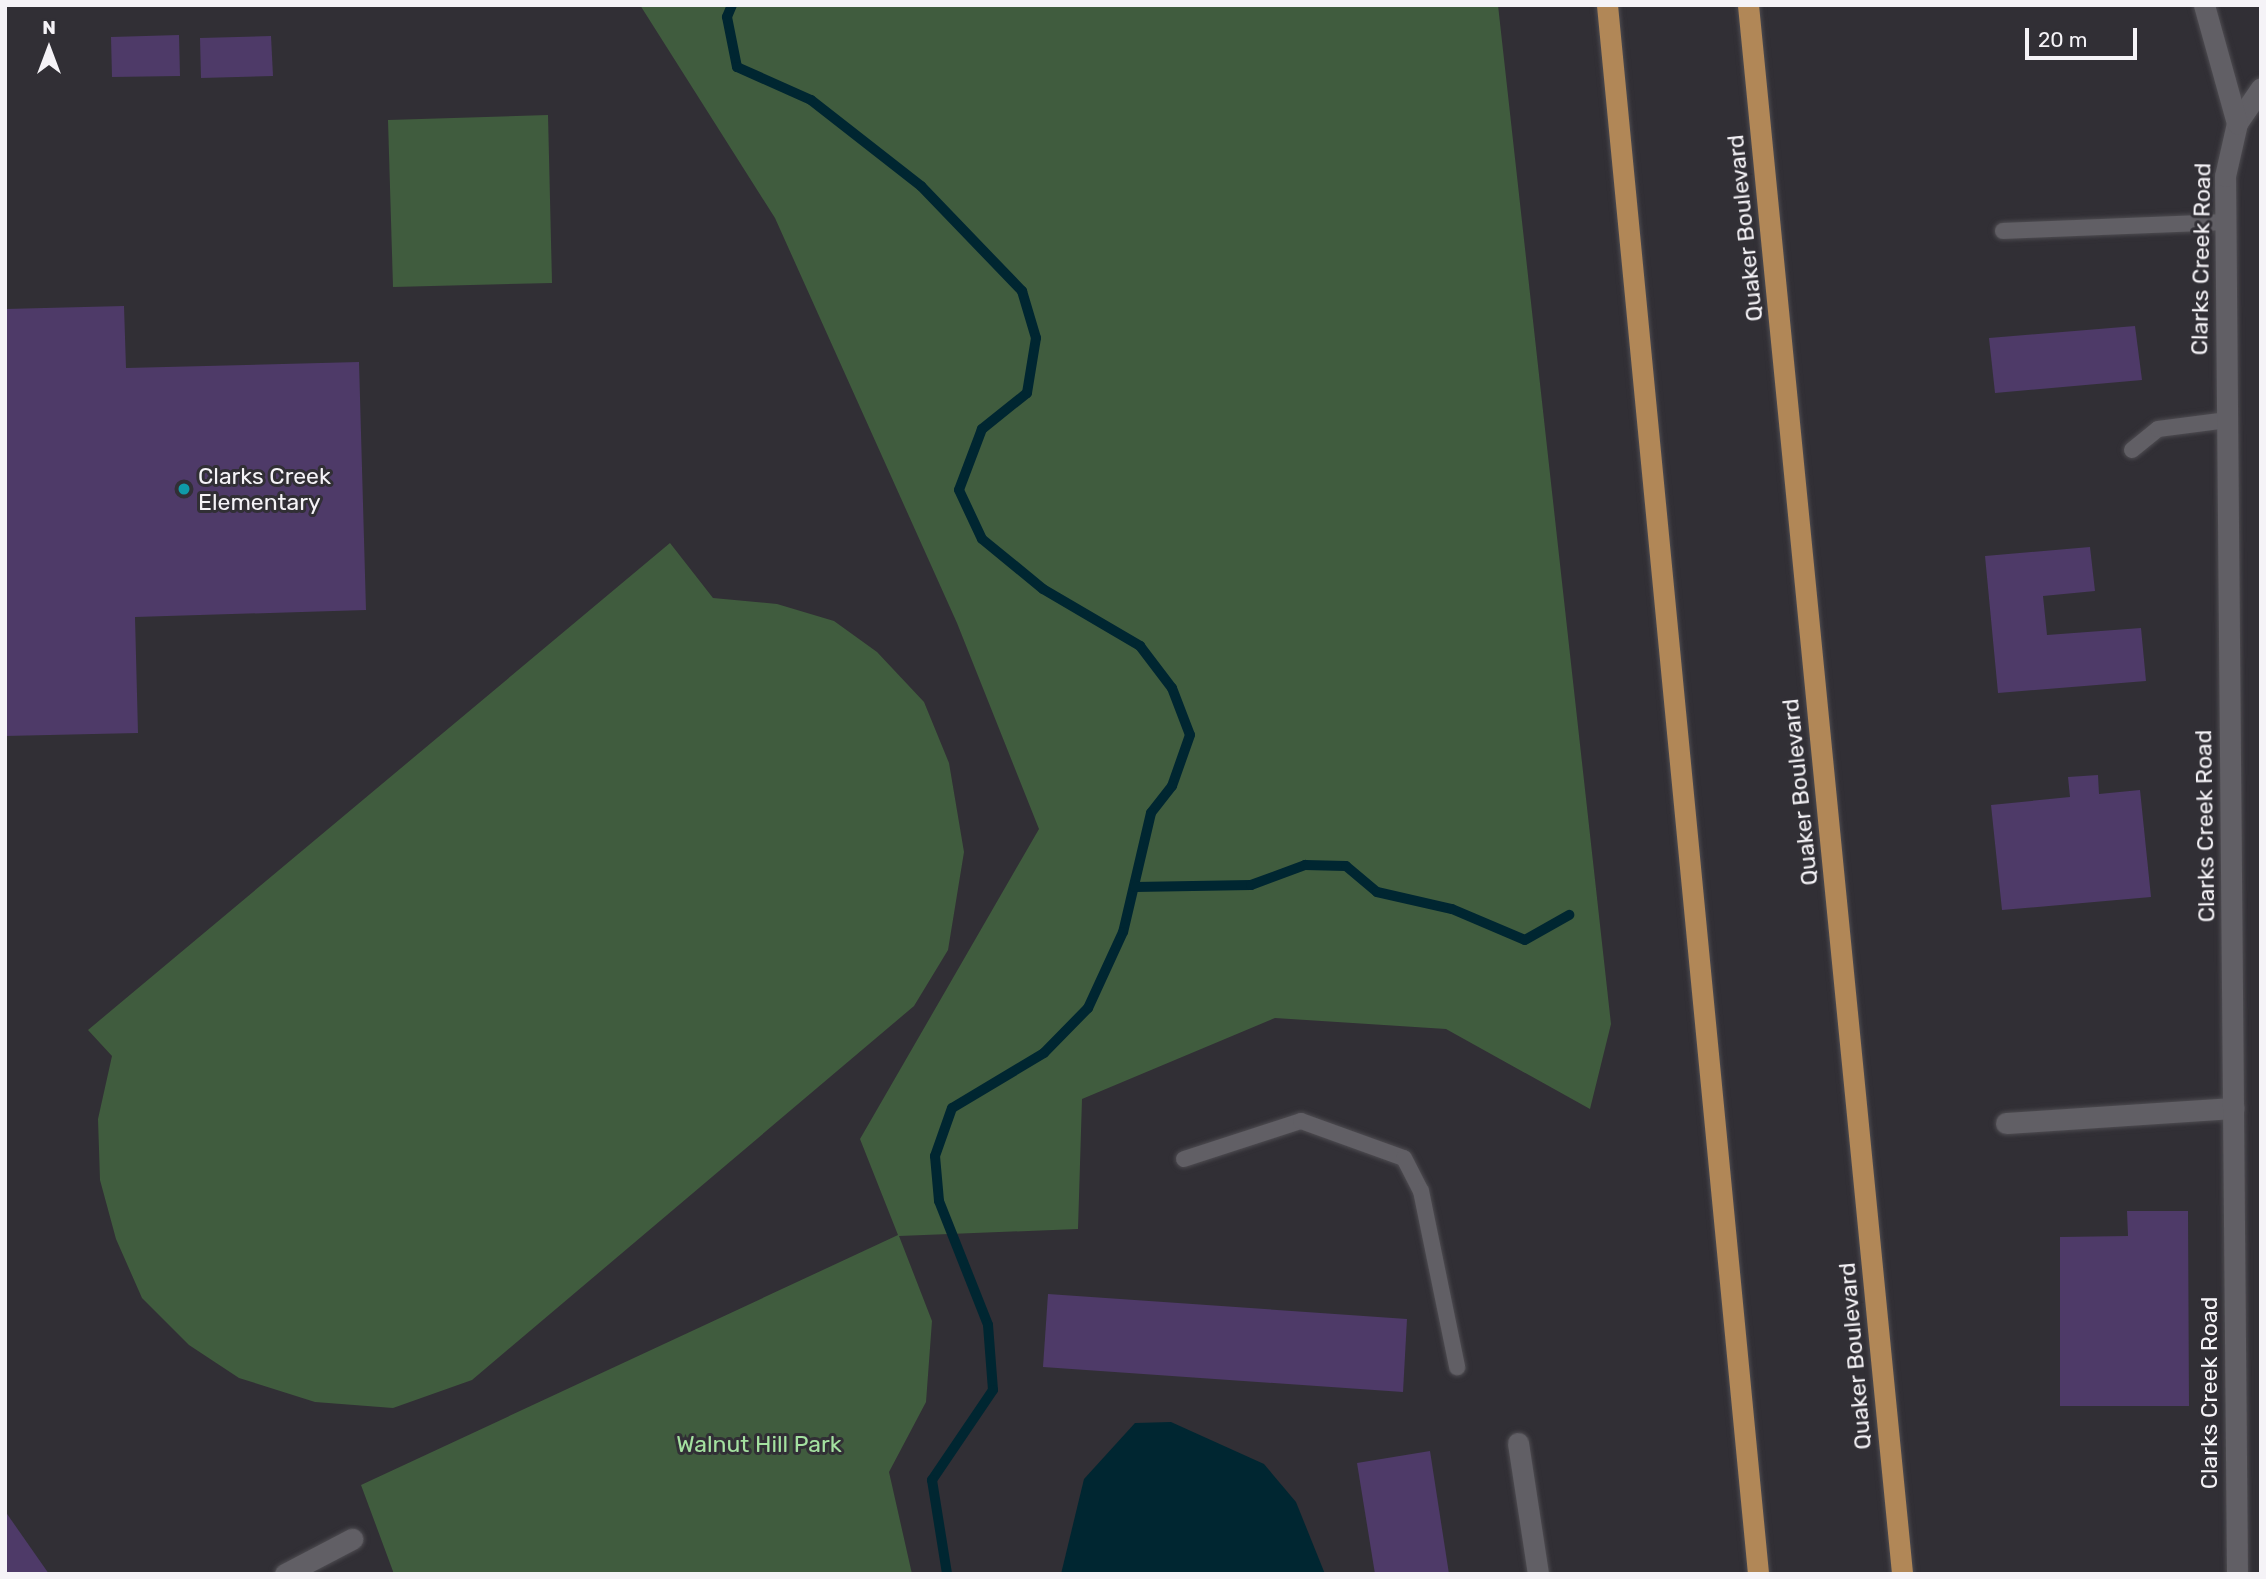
<!DOCTYPE html>
<style>
body{margin:0}
#map{position:relative;width:2266px;height:1579px;overflow:hidden;background:#312f35;font-family:Rubik,sans-serif}
div>[style]{position:absolute}
.green>*{inset:0;background:#405c3e}
.water>*{inset:0;background:#002631}
.stream>*{height:10px;margin:-5px;padding:0 5px;transform-origin:5px;border-radius:5px;background:#002631}
.building>*{inset:0;background:#4e3a68}
.roads{filter:drop-shadow(0 0 2px #4e4c51) drop-shadow(0 0 2px #4e4c51)}
.lane>*{height:16px;margin:-8px;padding:0 8px;transform-origin:8px;border-radius:8px;background:#615f65}
.street>*{height:21px;margin:-10.5px;padding:0 10.5px;transform-origin:10.5px;border-radius:10.5px;background:#615f65}
.secondary>*{height:21px;margin:-10.5px;padding:0 10.5px;transform-origin:10.5px;border-radius:10.5px;background:#615f65}
.primary>*{height:21px;margin:-10.5px;padding:0 10.5px;transform-origin:10.5px;border-radius:10.5px;background:#b18757}
.dots>*{width:19px;height:19px;translate:-50% -50%;box-sizing:border-box;border:4px solid #312f35;border-radius:50%}
span{translate:-50% -50%;white-space:nowrap;text-align:center;line-height:1.15;-webkit-text-stroke:6px #312f35;paint-order:stroke}
.street-label{font-size:23px;color:#f5f3f7}
.poi-label{font-size:23px;color:#f5f3f7}
.left{translate:0 -50%;text-align:left}
.park-label{font-size:23px;color:#a4e1a0}
.frame{position:absolute;inset:0;border:7px solid #f5f3f7;pointer-events:none}
.north{position:absolute;left:14px;top:14px;width:70px;height:70px;-webkit-text-stroke:5px #312f35;paint-order:stroke;rotate:0deg;font-size:19px;font-weight:700;line-height:28px;text-align:center;color:#f5f3f7}
.north::after{content:'';display:block;margin:auto;width:24px;height:32px;background:#f5f3f7;clip-path:polygon(50% 0,100% 100%,50% 72%,0 100%)}
.scale{position:absolute;left:2025px;top:28px;width:112px;height:32px;box-sizing:border-box;border:4px solid #f5f3f7;border-top:0;padding-left:9px;font-size:21px;line-height:24px;white-space:nowrap;color:#f5f3f7;-webkit-text-stroke:5px #312f35;paint-order:stroke}
</style>
<div id="map">
<div class="green">
<i style="clip-path:polygon(640px 5px,1498px 5px,1611px 1024px,1590px 1109px,1446px 1029px,1275px 1018px,1082px 1099px,1078px 1229px,899px 1236px,932px 1321px,926px 1402px,889px 1472px,912px 1574px,394px 1574px,361px 1485px,898px 1235px,860px 1139px,1039px 829px,957px 623px,775px 218px)"></i>
<i style="clip-path:polygon(548px 115px,552px 283px,393px 287px,388px 120px)"></i>
<i style="clip-path:polygon(670px 543px,713px 598px,777px 604px,834px 621px,877px 652px,924px 702px,949px 763px,964px 852px,948px 950px,914px 1006px,472px 1380px,393px 1408px,315px 1402px,239px 1378px,189px 1345px,142px 1298px,116px 1239px,100px 1180px,98px 1119px,112px 1056px,88px 1030px)"></i>
</div>
<div class="water">
<i style="clip-path:polygon(1171px 1422px,1264px 1464px,1296px 1502px,1325px 1574px,1061px 1574px,1084px 1479px,1135px 1423px)"></i>
</div>
<div class="stream">
<i style="left:732px;top:5px;width:13px;rotate:113deg"></i>
<i style="left:727px;top:17px;width:51px;rotate:78.7deg"></i>
<i style="left:737px;top:67px;width:81px;rotate:24deg"></i>
<i style="left:811px;top:100px;width:140px;rotate:38deg"></i>
<i style="left:921px;top:186px;width:146px;rotate:46.1deg"></i>
<i style="left:1022px;top:291px;width:49px;rotate:73.4deg"></i>
<i style="left:1036px;top:338px;width:56px;rotate:99.3deg"></i>
<i style="left:1027px;top:393px;width:58px;rotate:141.3deg"></i>
<i style="left:982px;top:429px;width:65px;rotate:110.7deg"></i>
<i style="left:959px;top:490px;width:54px;rotate:64.9deg"></i>
<i style="left:982px;top:539px;width:79px;rotate:39.3deg"></i>
<i style="left:1043px;top:589px;width:113px;rotate:30.4deg"></i>
<i style="left:1140px;top:646px;width:53px;rotate:52.7deg"></i>
<i style="left:1172px;top:688px;width:50px;rotate:69deg"></i>
<i style="left:1190px;top:735px;width:54px;rotate:109.4deg"></i>
<i style="left:1172px;top:786px;width:34px;rotate:128deg"></i>
<i style="left:1151px;top:813px;width:122px;rotate:103.2deg"></i>
<i style="left:1123px;top:932px;width:84px;rotate:114.7deg"></i>
<i style="left:1088px;top:1008px;width:63px;rotate:134.4deg"></i>
<i style="left:1044px;top:1053px;width:107px;rotate:149.1deg"></i>
<i style="left:952px;top:1108px;width:51px;rotate:109.5deg"></i>
<i style="left:935px;top:1156px;width:45px;rotate:84.9deg"></i>
<i style="left:939px;top:1201px;width:133px;rotate:68.4deg"></i>
<i style="left:988px;top:1325px;width:65px;rotate:85.6deg"></i>
<i style="left:993px;top:1390px;width:109px;rotate:124.1deg"></i>
<i style="left:932px;top:1480px;width:95px;rotate:80.9deg"></i>
<i style="left:1135px;top:887px;width:116px;rotate:-1deg"></i>
<i style="left:1251px;top:885px;width:58px;rotate:-20.3deg"></i>
<i style="left:1305px;top:865px;width:41px;rotate:1.4deg"></i>
<i style="left:1346px;top:866px;width:40px;rotate:40deg"></i>
<i style="left:1377px;top:892px;width:77px;rotate:12.8deg"></i>
<i style="left:1452px;top:909px;width:79px;rotate:23deg"></i>
<i style="left:1525px;top:940px;width:51px;rotate:-29.6deg"></i>
</div>
<div class="building">
<i style="clip-path:polygon(179px 35px,180px 76px,112px 77px,111px 37px)"></i>
<i style="clip-path:polygon(271px 36px,273px 76px,201px 78px,200px 38px)"></i>
<i style="clip-path:polygon(124px 306px,126px 368px,359px 362px,366px 610px,135px 617px,138px 733px,5px 736px,5px 309px)"></i>
<i style="clip-path:polygon(2135px 326px,2142px 380px,1995px 393px,1989px 338px)"></i>
<i style="clip-path:polygon(2090px 547px,2095px 591px,2043px 596px,2047px 635px,2141px 628px,2146px 681px,1998px 693px,1985px 556px)"></i>
<i style="clip-path:polygon(2098px 775px,2099px 794px,2140px 790px,2151px 897px,2002px 910px,1991px 805px,2070px 797px,2068px 777px)"></i>
<i style="clip-path:polygon(2127px 1211px,2188px 1211px,2189px 1406px,2060px 1406px,2060px 1237px,2128px 1236px)"></i>
<i style="clip-path:polygon(1048px 1294px,1407px 1319px,1403px 1392px,1043px 1367px)"></i>
<i style="clip-path:polygon(1430px 1451px,1449px 1574px,1375px 1574px,1357px 1463px)"></i>
<i style="clip-path:polygon(5px 1511px,49px 1574px,5px 1574px)"></i>
</div>
<div class="roads">
<div class="lane">
<i style="left:2003px;top:231px;width:222px;rotate:-2.3deg"></i>
<i style="left:2132px;top:450px;width:33px;rotate:-39deg"></i>
<i style="left:2158px;top:429px;width:70px;rotate:-7.4deg"></i>
<i style="left:1184px;top:1159px;width:123px;rotate:-18deg"></i>
<i style="left:1301px;top:1121px;width:109px;rotate:19.8deg"></i>
<i style="left:1404px;top:1158px;width:37px;rotate:63deg"></i>
<i style="left:1421px;top:1191px;width:180px;rotate:78.4deg"></i>
</div>
<div class="street">
<i style="left:2006px;top:1123px;width:228px;rotate:-3.8deg"></i>
<i style="left:1518px;top:1443px;width:133px;rotate:81.3deg"></i>
<i style="left:285px;top:1574px;width:76px;rotate:-27.6deg"></i>
<i style="left:2237px;top:1574px;width:1398px;rotate:-90.49deg"></i>
<i style="left:2225px;top:176px;width:54px;rotate:-77.2deg"></i>
<i style="left:2237px;top:123px;width:42px;rotate:-55.6deg"></i>
</div>
<div class="secondary">
<i style="left:2204px;top:5px;width:123px;rotate:74.4deg"></i>
</div>
<div class="primary">
<i style="left:1607px;top:5px;width:1576px;rotate:84.5deg"></i>
<i style="left:1748px;top:5px;width:1577px;rotate:84.39deg"></i>
</div>
</div>
<div class="dots">
<i style="left:184px;top:489px;background:#0f9aa8"></i>
</div>
<div class="street-label">
<span style="left:1745px;top:228px;rotate:-96deg">Quaker Boulevard</span>
<span style="left:2201px;top:259px;rotate:-89deg">Clarks Creek Road</span>
<span style="left:1800px;top:792px;rotate:-96deg">Quaker Boulevard</span>
<span style="left:2205px;top:826px;rotate:-91deg">Clarks Creek Road</span>
<span style="left:1855px;top:1356px;rotate:-95deg">Quaker Boulevard</span>
<span style="left:2209px;top:1393px;rotate:-90deg">Clarks Creek Road</span>
</div>
<div class="poi-label">
<span class="left" style="left:198px;top:489px">Clarks Creek<br>Elementary</span>
</div>
<div class="park-label">
<span style="left:759px;top:1444px">Walnut Hill Park</span>
</div>
<div class="frame"></div>
<div class="north">N</div>
<div class="scale">20 m</div>
</div>
